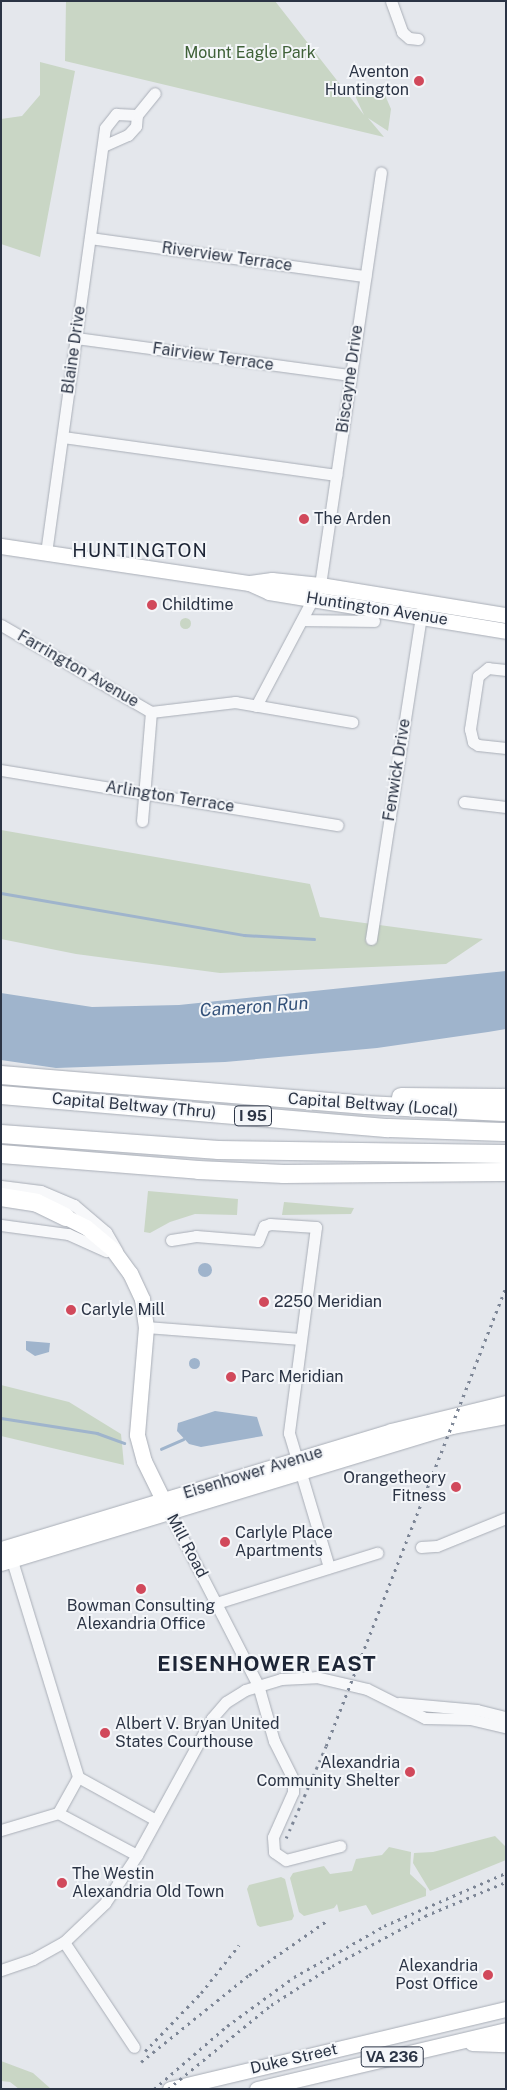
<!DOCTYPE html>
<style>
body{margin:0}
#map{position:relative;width:507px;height:2090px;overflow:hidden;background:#e4e7ec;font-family:"Public Sans",sans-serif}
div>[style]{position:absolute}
.green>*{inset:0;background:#c9d6c5}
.round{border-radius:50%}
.water>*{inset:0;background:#9fb4cc}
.stream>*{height:2.5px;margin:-1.25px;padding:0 1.25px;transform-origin:1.25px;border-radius:1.25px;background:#9fb4cc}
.roads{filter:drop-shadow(0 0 1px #a9aeb7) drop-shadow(0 0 1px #a9aeb7)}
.minor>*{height:11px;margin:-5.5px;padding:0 5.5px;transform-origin:5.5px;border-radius:5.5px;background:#f7f8fa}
.major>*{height:15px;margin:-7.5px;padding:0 7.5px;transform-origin:7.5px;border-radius:7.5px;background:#fff}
.highway>*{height:18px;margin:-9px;padding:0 9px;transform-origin:9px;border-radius:9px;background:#fff}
.rail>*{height:2.5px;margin-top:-1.25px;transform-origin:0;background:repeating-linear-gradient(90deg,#7d8696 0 2.5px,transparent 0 7.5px)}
.dots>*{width:14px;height:14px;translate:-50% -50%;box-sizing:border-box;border:2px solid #f4f6f9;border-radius:50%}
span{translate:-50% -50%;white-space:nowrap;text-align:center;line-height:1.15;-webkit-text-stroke:4px #f4f6f9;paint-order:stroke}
.shield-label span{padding:1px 4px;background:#f4f6f9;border:1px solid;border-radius:4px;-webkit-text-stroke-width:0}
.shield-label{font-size:15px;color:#2b3445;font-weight:700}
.park-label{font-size:16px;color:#3f6138}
.poi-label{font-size:16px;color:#2b3445}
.right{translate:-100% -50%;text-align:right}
.left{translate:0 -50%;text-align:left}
.street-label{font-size:16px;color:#2b3445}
.water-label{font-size:18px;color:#34527a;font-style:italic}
.quarter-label{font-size:19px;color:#1d2536;letter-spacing:1px}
.district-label{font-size:21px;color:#1d2536;font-weight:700;letter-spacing:1px}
.frame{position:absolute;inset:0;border:2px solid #2b3445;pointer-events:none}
</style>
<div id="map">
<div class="green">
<i style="clip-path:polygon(66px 1px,275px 1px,364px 115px,352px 89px,371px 88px,385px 95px,391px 109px,388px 131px,368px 118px,384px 137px,65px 61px)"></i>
<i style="clip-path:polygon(40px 62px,75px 71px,40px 257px,1px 244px,1px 119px,22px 116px,40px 95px)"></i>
<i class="round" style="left:179.5px;top:617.5px;width:11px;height:11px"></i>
<i style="clip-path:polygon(1px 830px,310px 884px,320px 917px,483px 939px,446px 964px,220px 973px,76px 954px,1px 939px)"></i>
<i style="clip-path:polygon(148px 1191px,238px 1199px,237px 1215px,195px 1214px,170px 1222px,150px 1233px,144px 1232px)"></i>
<i style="clip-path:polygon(284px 1202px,354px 1208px,351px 1214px,282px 1215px)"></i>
<i style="clip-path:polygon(1px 1385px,69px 1402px,121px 1434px,124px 1465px,1px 1436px)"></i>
<i style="clip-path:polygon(495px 1836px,506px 1847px,506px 1860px,430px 1891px,413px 1863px,414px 1853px,433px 1852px)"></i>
<i style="clip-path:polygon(389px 1847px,411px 1852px,410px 1874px,426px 1889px,426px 1896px,372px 1915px,366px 1905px,339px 1912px,337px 1904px,334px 1908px,304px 1916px,299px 1912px,290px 1878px,293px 1873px,324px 1866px,330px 1874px,352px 1871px,356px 1859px,382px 1855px)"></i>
<i style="clip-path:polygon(281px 1877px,285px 1879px,294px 1916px,292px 1920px,260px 1927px,257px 1925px,247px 1889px,249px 1885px)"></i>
<i style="clip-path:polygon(1px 2061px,33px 2073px,51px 2089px,19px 2089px,10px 2082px,1px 2081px)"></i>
</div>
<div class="water">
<i style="clip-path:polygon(506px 971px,506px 1029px,488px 1032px,377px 1048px,225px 1062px,56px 1068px,1px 1060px,1px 993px,92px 1007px,179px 1005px)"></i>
<i class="round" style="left:198px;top:1263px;width:14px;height:14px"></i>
<i style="clip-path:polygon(26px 1341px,50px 1343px,49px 1352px,35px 1356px,26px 1350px)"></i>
<i class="round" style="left:188.5px;top:1357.5px;width:11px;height:11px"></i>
<i style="clip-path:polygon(215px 1411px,257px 1417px,263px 1436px,201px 1447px,189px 1444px,177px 1431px,178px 1423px)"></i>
</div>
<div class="stream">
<i style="left:1px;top:893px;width:247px;rotate:9.8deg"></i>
<i style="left:244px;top:935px;width:70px;rotate:3.3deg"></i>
<i style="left:1px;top:1418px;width:97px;rotate:8.9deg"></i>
<i style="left:97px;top:1433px;width:29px;rotate:20deg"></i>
<i style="left:161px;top:1449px;width:24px;rotate:-24deg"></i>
</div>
<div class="roads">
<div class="minor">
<i style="left:391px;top:1px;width:33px;rotate:70deg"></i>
<i style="left:402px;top:32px;width:9px;rotate:41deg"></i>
<i style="left:409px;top:38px;width:9px;rotate:6deg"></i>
<i style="left:103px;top:146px;width:27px;rotate:-24deg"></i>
<i style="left:128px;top:135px;width:12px;rotate:-48deg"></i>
<i style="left:136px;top:126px;width:11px;rotate:-85deg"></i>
<i style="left:90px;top:238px;width:278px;rotate:7.9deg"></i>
<i style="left:76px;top:338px;width:277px;rotate:7.7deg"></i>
<i style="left:63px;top:437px;width:276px;rotate:7.9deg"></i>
<i style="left:46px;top:553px;width:429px;rotate:-82.1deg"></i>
<i style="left:105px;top:128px;width:18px;rotate:-52deg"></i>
<i style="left:116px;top:114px;width:21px;rotate:3deg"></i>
<i style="left:137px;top:115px;width:28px;rotate:-51deg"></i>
<i style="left:303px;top:620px;width:71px;rotate:0.8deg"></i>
<i style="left:1px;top:625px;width:173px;rotate:30.1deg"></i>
<i style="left:151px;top:712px;width:85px;rotate:-6.8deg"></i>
<i style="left:235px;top:702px;width:119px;rotate:9.7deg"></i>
<i style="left:506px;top:670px;width:18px;rotate:-174deg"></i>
<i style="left:488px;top:668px;width:13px;rotate:141deg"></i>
<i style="left:478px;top:676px;width:54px;rotate:98.6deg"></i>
<i style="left:470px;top:729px;width:13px;rotate:77deg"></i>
<i style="left:473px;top:742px;width:6px;rotate:31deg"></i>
<i style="left:478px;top:745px;width:28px;rotate:6deg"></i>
<i style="left:256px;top:706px;width:137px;rotate:-62.1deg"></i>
<i style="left:320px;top:585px;width:417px;rotate:-81.6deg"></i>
<i style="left:1px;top:770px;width:341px;rotate:9.3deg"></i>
<i style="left:464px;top:802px;width:42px;rotate:6.8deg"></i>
<i style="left:142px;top:821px;width:109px;rotate:-85.3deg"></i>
<i style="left:371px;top:939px;width:333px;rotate:-81.2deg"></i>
<i style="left:1px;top:1186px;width:40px;rotate:7.1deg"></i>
<i style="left:41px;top:1191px;width:36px;rotate:23deg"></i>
<i style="left:74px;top:1205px;width:42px;rotate:40.2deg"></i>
<i style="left:106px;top:1232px;width:22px;rotate:60deg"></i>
<i style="left:1px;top:1225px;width:68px;rotate:7.7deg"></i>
<i style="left:68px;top:1234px;width:42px;rotate:24.1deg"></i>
<i style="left:171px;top:1240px;width:25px;rotate:-9deg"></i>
<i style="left:196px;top:1236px;width:62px;rotate:4.6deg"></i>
<i style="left:258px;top:1241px;width:16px;rotate:-68deg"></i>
<i style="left:264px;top:1226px;width:6px;rotate:-18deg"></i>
<i style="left:270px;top:1224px;width:46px;rotate:3.7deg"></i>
<i style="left:316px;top:1227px;width:208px;rotate:97.5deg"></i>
<i style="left:289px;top:1433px;width:140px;rotate:73.4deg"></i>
<i style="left:146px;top:1327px;width:155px;rotate:4.4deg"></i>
<i style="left:169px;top:1512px;width:195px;rotate:62.8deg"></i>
<i style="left:258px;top:1685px;width:58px;rotate:74.1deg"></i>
<i style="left:274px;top:1741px;width:42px;rotate:63.4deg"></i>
<i style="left:293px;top:1779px;width:13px;rotate:90deg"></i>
<i style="left:293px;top:1792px;width:49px;rotate:114deg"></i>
<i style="left:273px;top:1837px;width:15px;rotate:86deg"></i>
<i style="left:274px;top:1852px;width:14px;rotate:34deg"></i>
<i style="left:286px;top:1860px;width:56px;rotate:-14.5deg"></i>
<i style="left:421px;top:1547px;width:16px;rotate:-4deg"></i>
<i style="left:437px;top:1546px;width:74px;rotate:-22.1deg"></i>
<i style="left:10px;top:1554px;width:233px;rotate:73deg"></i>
<i style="left:216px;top:1603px;width:169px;rotate:-17.3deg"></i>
<i style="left:399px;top:1703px;width:78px;rotate:5.1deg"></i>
<i style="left:477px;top:1710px;width:30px;rotate:14deg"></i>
<i style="left:78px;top:1777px;width:89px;rotate:28.9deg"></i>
<i style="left:58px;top:1813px;width:89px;rotate:28deg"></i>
<i style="left:1px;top:1830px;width:59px;rotate:-16.6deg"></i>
<i style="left:58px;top:1813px;width:41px;rotate:-60.9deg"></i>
<i style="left:64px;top:1942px;width:126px;rotate:56.3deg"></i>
<i style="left:1px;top:1970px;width:34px;rotate:-19deg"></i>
<i style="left:33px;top:1959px;width:35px;rotate:-29deg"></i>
<i style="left:64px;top:1942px;width:57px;rotate:-43.6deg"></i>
<i style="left:105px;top:1903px;width:58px;rotate:-56.3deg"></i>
<i style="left:137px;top:1855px;width:156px;rotate:-61.3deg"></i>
<i style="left:212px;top:1718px;width:21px;rotate:-49deg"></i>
<i style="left:226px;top:1702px;width:22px;rotate:-32deg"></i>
<i style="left:245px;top:1690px;width:38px;rotate:-17deg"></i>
<i style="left:281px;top:1679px;width:35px;rotate:-3deg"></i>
<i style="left:316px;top:1677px;width:52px;rotate:13.2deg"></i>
<i style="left:367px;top:1689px;width:65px;rotate:26.6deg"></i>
<i style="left:425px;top:1718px;width:45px;rotate:1.3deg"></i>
<i style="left:470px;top:1719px;width:37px;rotate:13deg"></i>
</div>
<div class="major">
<i style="left:1px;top:546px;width:251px;rotate:8.5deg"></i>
<i style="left:249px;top:583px;width:22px;rotate:24deg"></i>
<i style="left:269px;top:592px;width:240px;rotate:9.3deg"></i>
<i style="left:250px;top:583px;width:22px;rotate:-8deg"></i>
<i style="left:272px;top:580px;width:48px;rotate:5.9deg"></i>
<i style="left:320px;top:585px;width:188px;rotate:9.2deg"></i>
<i style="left:66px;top:1217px;width:22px;rotate:27deg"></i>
<i style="left:86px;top:1227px;width:35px;rotate:40deg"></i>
<i style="left:113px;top:1250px;width:29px;rotate:54deg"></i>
<i style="left:130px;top:1273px;width:29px;rotate:65deg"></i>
<i style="left:142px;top:1299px;width:28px;rotate:82deg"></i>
<i style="left:146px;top:1327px;width:108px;rotate:94.8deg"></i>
<i style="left:137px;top:1435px;width:27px;rotate:75deg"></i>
<i style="left:144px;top:1461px;width:52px;rotate:63.9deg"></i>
<i style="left:1px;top:1549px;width:407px;rotate:-16.8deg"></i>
<i style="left:391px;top:1431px;width:118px;rotate:-13.7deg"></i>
<i style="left:1px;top:1563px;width:471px;rotate:-16.9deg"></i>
<i style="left:452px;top:1426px;width:55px;rotate:-10.5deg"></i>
<i style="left:472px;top:2043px;width:34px;rotate:2deg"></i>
<i style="left:170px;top:2089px;width:345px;rotate:-13.4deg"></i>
<i style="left:257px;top:2089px;width:256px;rotate:-13.3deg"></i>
</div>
<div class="highway">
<i style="left:1px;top:1075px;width:366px;rotate:4.7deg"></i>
<i style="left:366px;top:1105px;width:140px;rotate:2.9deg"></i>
<i style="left:1px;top:1095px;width:389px;rotate:4.9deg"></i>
<i style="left:389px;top:1128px;width:117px;rotate:2deg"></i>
<i style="left:401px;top:1097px;width:105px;rotate:0.5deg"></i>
<i style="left:1px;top:1134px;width:218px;rotate:4.2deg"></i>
<i style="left:218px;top:1150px;width:288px;rotate:0.8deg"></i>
<i style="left:1px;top:1154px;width:198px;rotate:4.6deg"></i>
<i style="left:198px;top:1170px;width:86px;rotate:2.7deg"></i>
<i style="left:284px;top:1174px;width:222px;rotate:-0.5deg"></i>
<i style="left:1px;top:1197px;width:36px;rotate:9deg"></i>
<i style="left:37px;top:1203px;width:32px;rotate:26deg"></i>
</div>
</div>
<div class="rail">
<i style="left:286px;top:1838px;width:100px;rotate:-66.5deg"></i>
<i style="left:326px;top:1746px;width:494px;rotate:-68.6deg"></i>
<i style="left:145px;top:2051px;width:81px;rotate:-46deg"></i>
<i style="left:201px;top:1993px;width:61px;rotate:-51.6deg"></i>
<i style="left:141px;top:2062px;width:139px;rotate:-38.9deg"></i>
<i style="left:249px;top:1975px;width:93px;rotate:-34.9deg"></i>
<i style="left:154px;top:2089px;width:96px;rotate:-40.8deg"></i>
<i style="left:227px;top:2026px;width:83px;rotate:-36.2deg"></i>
<i style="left:294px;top:1977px;width:103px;rotate:-29.5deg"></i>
<i style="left:384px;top:1926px;width:133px;rotate:-23.5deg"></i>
<i style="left:168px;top:2089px;width:133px;rotate:-39.2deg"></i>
<i style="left:271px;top:2005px;width:72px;rotate:-32.6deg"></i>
<i style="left:332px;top:1966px;width:106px;rotate:-28.3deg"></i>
<i style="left:425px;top:1916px;width:88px;rotate:-22.8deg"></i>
</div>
<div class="dots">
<i style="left:419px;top:81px;background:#d1495b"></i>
<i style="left:304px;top:519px;background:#d1495b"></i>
<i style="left:152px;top:605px;background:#d1495b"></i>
<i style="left:264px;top:1302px;background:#d1495b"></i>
<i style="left:71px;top:1310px;background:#d1495b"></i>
<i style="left:231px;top:1377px;background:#d1495b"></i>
<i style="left:456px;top:1487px;background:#d1495b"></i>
<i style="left:225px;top:1542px;background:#d1495b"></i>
<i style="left:141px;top:1589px;background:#d1495b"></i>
<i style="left:105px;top:1733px;background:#d1495b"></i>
<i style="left:410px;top:1772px;background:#d1495b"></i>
<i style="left:62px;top:1883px;background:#d1495b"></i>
<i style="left:488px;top:1975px;background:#d1495b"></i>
</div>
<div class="shield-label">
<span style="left:253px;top:1116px">I 95</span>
<span style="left:392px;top:2057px">VA 236</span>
</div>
<div class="park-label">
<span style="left:250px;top:53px">Mount Eagle Park</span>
</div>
<div class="poi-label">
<span class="right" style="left:409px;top:81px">Aventon<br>Huntington</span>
<span class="left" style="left:314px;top:519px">The Arden</span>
<span class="left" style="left:162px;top:605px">Childtime</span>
<span class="left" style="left:274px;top:1302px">2250 Meridian</span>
<span class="left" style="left:81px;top:1310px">Carlyle Mill</span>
<span class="left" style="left:241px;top:1377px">Parc Meridian</span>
<span class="right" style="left:446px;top:1487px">Orangetheory<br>Fitness</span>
<span class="left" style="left:235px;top:1542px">Carlyle Place<br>Apartments</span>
<span style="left:141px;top:1615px">Bowman Consulting<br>Alexandria Office</span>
<span class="left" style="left:115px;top:1733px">Albert V. Bryan United<br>States Courthouse</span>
<span class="right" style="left:400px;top:1772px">Alexandria<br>Community Shelter</span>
<span class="left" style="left:72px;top:1883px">The Westin<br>Alexandria Old Town</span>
<span class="right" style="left:478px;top:1975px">Alexandria<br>Post Office</span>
</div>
<div class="street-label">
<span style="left:227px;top:257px;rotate:8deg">Riverview Terrace</span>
<span style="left:74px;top:350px;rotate:-82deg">Blaine Drive</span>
<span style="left:213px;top:357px;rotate:8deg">Fairview Terrace</span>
<span style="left:350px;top:379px;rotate:-82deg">Biscayne Drive</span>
<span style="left:377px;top:609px;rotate:9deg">Huntington Avenue</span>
<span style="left:78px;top:669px;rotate:30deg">Farrington Avenue</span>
<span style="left:397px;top:770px;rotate:-81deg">Fenwick Drive</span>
<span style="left:170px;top:797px;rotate:9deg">Arlington Terrace</span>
<span style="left:373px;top:1105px;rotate:4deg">Capital Beltway (Local)</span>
<span style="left:134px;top:1106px;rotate:5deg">Capital Beltway (Thru)</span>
<span style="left:253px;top:1473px;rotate:-17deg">Eisenhower Avenue</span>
<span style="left:187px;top:1546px;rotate:62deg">Mill Road</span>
<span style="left:294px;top:2059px;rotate:-13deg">Duke Street</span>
</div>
<div class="water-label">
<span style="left:254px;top:1007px;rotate:-4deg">Cameron Run</span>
</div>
<div class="quarter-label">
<span style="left:140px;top:551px">HUNTINGTON</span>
</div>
<div class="district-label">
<span style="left:267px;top:1664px">EISENHOWER EAST</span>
</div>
<div class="frame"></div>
</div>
